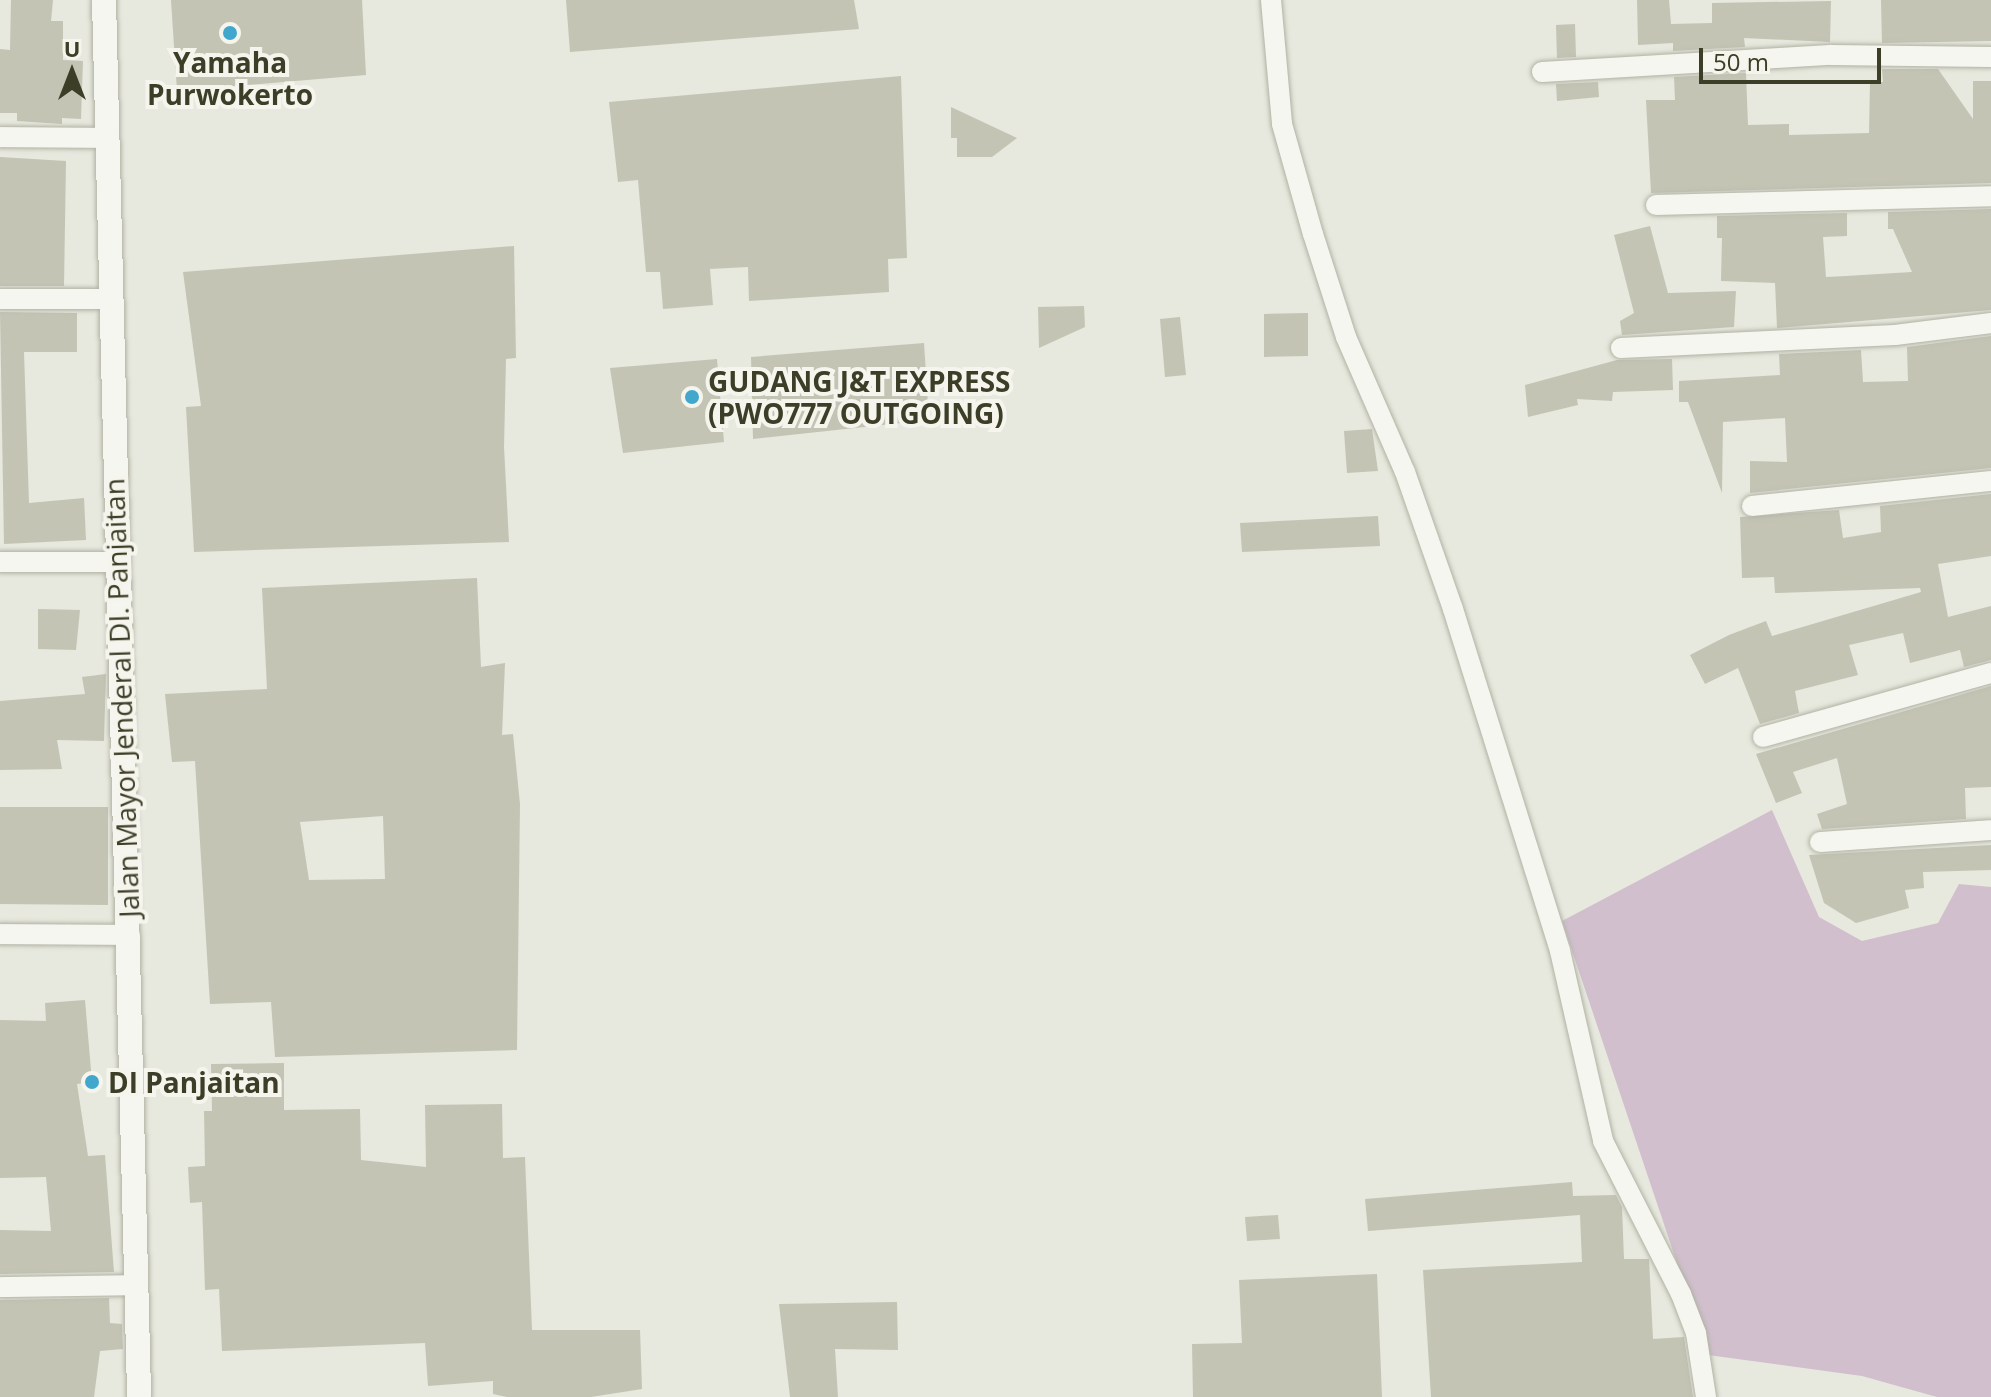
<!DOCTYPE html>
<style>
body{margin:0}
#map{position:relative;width:1991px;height:1397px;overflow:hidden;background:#e7e8de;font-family:"Open Sans",sans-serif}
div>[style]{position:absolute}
.green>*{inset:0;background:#d1bfce}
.building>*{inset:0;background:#c4c4b5}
.roads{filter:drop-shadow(0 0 2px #b1b2a3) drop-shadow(0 0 2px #b1b2a3)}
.minor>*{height:20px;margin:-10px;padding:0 10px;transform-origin:10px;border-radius:10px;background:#f6f6f1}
.tertiary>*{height:24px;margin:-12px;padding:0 12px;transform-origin:12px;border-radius:12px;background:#f6f6f1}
.dots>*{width:22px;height:22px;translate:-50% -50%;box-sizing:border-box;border:4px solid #f5f5ed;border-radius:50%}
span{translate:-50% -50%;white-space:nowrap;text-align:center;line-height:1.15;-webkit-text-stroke:8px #f5f5ed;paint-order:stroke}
.poi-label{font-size:28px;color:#3d3e27;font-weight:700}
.left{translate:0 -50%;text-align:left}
.street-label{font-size:28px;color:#3d3e27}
.north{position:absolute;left:32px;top:32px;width:80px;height:80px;-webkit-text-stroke:6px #f5f5ed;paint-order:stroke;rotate:0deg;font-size:22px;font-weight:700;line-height:32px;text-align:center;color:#3d3e27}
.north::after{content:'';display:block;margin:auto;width:28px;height:36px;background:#3d3e27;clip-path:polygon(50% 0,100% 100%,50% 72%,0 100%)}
.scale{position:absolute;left:1699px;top:48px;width:182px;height:36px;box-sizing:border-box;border:4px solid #3d3e27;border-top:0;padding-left:10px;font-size:24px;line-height:28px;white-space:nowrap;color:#3d3e27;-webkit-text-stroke:6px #f5f5ed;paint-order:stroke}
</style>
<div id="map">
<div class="green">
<i style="clip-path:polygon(1772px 810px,1819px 917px,1862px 941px,1938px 923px,1959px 884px,1991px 887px,1991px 1397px,1937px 1397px,1862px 1376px,1708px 1355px,1562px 921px)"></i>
</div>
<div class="building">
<i style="clip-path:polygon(11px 0,53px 0,51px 21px,63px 21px,63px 60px,83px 61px,81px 119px,62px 118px,62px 124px,17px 121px,17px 113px,0 113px,0 49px,10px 50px)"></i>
<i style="clip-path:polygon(171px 0,362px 0,366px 75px,177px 91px)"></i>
<i style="clip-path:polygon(566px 0,854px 0,859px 29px,570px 52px)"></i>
<i style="clip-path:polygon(1637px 0,1669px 0,1671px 24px,1712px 23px,1712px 3px,1831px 1px,1830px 42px,1744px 38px,1745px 47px,1673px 51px,1673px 43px,1638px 45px)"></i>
<i style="clip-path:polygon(1881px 0,1991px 0,1991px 41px,1882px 43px)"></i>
<i style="clip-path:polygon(1575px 24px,1576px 57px,1557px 58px,1556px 25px)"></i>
<i style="clip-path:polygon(1882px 69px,1938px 69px,1973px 119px,1973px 81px,1991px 81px,1991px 183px,1651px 193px,1646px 100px,1675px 100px,1674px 77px,1746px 73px,1748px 125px,1789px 124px,1789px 135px,1869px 133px,1870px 82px,1883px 82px)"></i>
<i style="clip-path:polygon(901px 76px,907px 258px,888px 259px,889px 292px,749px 301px,748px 267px,710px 269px,713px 305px,663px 309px,660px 272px,646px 272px,638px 180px,618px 182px,609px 102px)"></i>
<i style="clip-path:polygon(1598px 82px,1599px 97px,1557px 101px,1556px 84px)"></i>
<i style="clip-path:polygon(951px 107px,1017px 138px,992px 157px,957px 157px,957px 138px,951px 138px)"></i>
<i style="clip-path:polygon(0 157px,66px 161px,64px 286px,0 286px)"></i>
<i style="clip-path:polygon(1991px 209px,1991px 310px,1777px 328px,1775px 283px,1721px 281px,1722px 238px,1717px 238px,1717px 216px,1847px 213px,1847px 236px,1823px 237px,1826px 277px,1846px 276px,1912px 272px,1893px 229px,1888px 229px,1888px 212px)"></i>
<i style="clip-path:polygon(1650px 226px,1668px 293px,1736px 291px,1734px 327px,1622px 335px,1620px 321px,1634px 313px,1614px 235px)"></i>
<i style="clip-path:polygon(514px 246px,516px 358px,506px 359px,504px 447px,509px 542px,194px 552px,186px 407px,201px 406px,183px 272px)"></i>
<i style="clip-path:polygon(1084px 306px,1085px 327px,1039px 348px,1038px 307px)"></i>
<i style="clip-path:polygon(0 312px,77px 313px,77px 352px,24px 352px,29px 503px,84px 498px,86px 540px,4px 544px)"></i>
<i style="clip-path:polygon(1308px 313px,1308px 356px,1264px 357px,1264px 314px)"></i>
<i style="clip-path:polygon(1180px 317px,1186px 375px,1165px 377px,1160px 319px)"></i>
<i style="clip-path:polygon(1991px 336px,1991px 468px,1750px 493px,1750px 461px,1787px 462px,1785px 418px,1723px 422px,1722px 493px,1688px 402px,1679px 402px,1679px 381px,1780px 375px,1779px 354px,1861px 350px,1863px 382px,1908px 381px,1907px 347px)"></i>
<i style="clip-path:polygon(924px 343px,929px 420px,753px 439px,751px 357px)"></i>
<i style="clip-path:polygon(717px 359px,724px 442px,623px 453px,610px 368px)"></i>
<i style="clip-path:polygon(1672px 359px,1673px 390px,1613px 392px,1612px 401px,1577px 399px,1578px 405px,1528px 417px,1525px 385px,1617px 360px)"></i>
<i style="clip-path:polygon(1372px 429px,1378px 471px,1347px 473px,1344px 431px)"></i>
<i style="clip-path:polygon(1991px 494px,1991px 556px,1938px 564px,1948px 617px,1991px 606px,1991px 660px,1964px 667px,1960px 650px,1910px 663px,1903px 633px,1849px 645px,1858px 675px,1795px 691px,1799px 713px,1760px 724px,1738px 668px,1705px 684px,1690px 655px,1729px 635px,1766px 621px,1772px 636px,1921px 592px,1920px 588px,1775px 593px,1774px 577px,1742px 578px,1740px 517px,1839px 510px,1843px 538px,1881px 532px,1880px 506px)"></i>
<i style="clip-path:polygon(1378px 516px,1380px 546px,1242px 552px,1240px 523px)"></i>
<i style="clip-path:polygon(evenodd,477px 578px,481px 667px,505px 663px,502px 735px,513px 734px,520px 804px,517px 1050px,275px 1057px,271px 1002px,210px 1004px,195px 761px,172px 762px,165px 694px,267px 689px,262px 588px,477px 578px,383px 816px,385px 879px,309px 880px,300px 822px,383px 816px)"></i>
<i style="clip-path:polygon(38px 609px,80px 610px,76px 650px,38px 649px)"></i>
<i style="clip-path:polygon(106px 674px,104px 741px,57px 740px,62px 769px,0 770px,0 701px,85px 694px,82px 677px)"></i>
<i style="clip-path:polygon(1991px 686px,1991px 787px,1965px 788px,1966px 819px,1822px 829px,1817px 814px,1847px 804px,1837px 758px,1793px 772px,1802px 793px,1776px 803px,1756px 754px)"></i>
<i style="clip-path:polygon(0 807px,108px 807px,108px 905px,0 904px)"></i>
<i style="clip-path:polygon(1991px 845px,1991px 870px,1923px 872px,1924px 888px,1905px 890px,1909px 908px,1856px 923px,1824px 903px,1809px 855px)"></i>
<i style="clip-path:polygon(85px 1000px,92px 1082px,77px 1084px,88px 1156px,105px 1155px,114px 1272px,0 1274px,0 1230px,51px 1231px,46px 1177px,0 1178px,0 1020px,46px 1021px,45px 1003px)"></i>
<i style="clip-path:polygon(284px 1063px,284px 1110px,360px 1109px,361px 1160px,426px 1167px,425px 1105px,502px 1104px,503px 1158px,525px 1157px,532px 1330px,640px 1330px,642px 1389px,591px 1397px,507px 1397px,493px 1394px,493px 1381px,428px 1386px,425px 1343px,222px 1351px,219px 1289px,205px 1290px,202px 1202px,190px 1203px,188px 1167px,205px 1166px,204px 1111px,212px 1111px,211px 1064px)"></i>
<i style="clip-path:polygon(1572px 1182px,1573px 1196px,1616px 1195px,1622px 1207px,1624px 1259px,1649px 1259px,1653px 1339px,1684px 1337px,1693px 1397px,1431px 1397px,1423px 1270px,1582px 1262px,1580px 1215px,1368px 1231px,1365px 1199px)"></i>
<i style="clip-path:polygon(1278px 1215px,1280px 1239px,1247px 1241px,1245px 1217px)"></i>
<i style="clip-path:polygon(1377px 1274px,1382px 1397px,1193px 1397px,1192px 1344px,1242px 1343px,1239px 1280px)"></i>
<i style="clip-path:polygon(109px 1298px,110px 1323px,122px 1324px,123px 1349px,100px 1351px,94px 1397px,0 1397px,0 1300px)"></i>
<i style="clip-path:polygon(897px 1302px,898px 1350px,835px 1349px,838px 1397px,790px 1397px,779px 1304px)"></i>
</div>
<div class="roads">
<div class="minor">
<i style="left:1271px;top:0;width:124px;rotate:84.9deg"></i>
<i style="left:1282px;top:124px;width:114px;rotate:74.3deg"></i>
<i style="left:1313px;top:234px;width:108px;rotate:72.2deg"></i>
<i style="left:1346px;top:337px;width:147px;rotate:66.4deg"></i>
<i style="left:1405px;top:472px;width:145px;rotate:70.7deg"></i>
<i style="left:1453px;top:609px;width:358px;rotate:72.6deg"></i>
<i style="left:1560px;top:951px;width:195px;rotate:77.2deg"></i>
<i style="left:1603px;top:1141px;width:172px;rotate:63deg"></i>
<i style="left:1681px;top:1294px;width:42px;rotate:69deg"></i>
<i style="left:1696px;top:1333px;width:65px;rotate:81.1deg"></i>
<i style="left:1542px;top:72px;width:289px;rotate:-3.4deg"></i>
<i style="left:1831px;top:55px;width:160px;rotate:0.7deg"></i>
<i style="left:0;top:137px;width:105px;rotate:0.5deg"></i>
<i style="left:1656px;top:205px;width:335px;rotate:-1.5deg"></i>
<i style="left:0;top:299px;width:108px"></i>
<i style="left:1621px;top:348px;width:274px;rotate:-2.7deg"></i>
<i style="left:1895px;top:335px;width:97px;rotate:-7.1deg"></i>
<i style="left:1752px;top:506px;width:240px;rotate:-6deg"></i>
<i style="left:0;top:562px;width:116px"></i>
<i style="left:1763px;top:737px;width:237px;rotate:-15.7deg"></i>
<i style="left:1820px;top:842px;width:171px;rotate:-4deg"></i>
<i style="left:0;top:934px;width:130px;rotate:0.4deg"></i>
<i style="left:0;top:1287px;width:136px;rotate:-0.8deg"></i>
</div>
<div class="tertiary">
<i style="left:104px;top:0;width:1397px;rotate:88.56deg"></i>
</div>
</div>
<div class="dots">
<i style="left:230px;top:33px;background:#42a7cd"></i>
<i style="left:692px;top:397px;background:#42a7cd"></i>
<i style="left:92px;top:1082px;background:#42a7cd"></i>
</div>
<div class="poi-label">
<span style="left:230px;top:78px">Yamaha<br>Purwokerto</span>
<span class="left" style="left:708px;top:397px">GUDANG J&amp;T EXPRESS<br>(PWO777 OUTGOING)</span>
<span class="left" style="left:108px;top:1082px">DI Panjaitan</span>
</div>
<div class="street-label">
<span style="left:121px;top:698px;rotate:-92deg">Jalan Mayor Jenderal DI. Panjaitan</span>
</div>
<div class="north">U</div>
<div class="scale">50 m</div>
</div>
